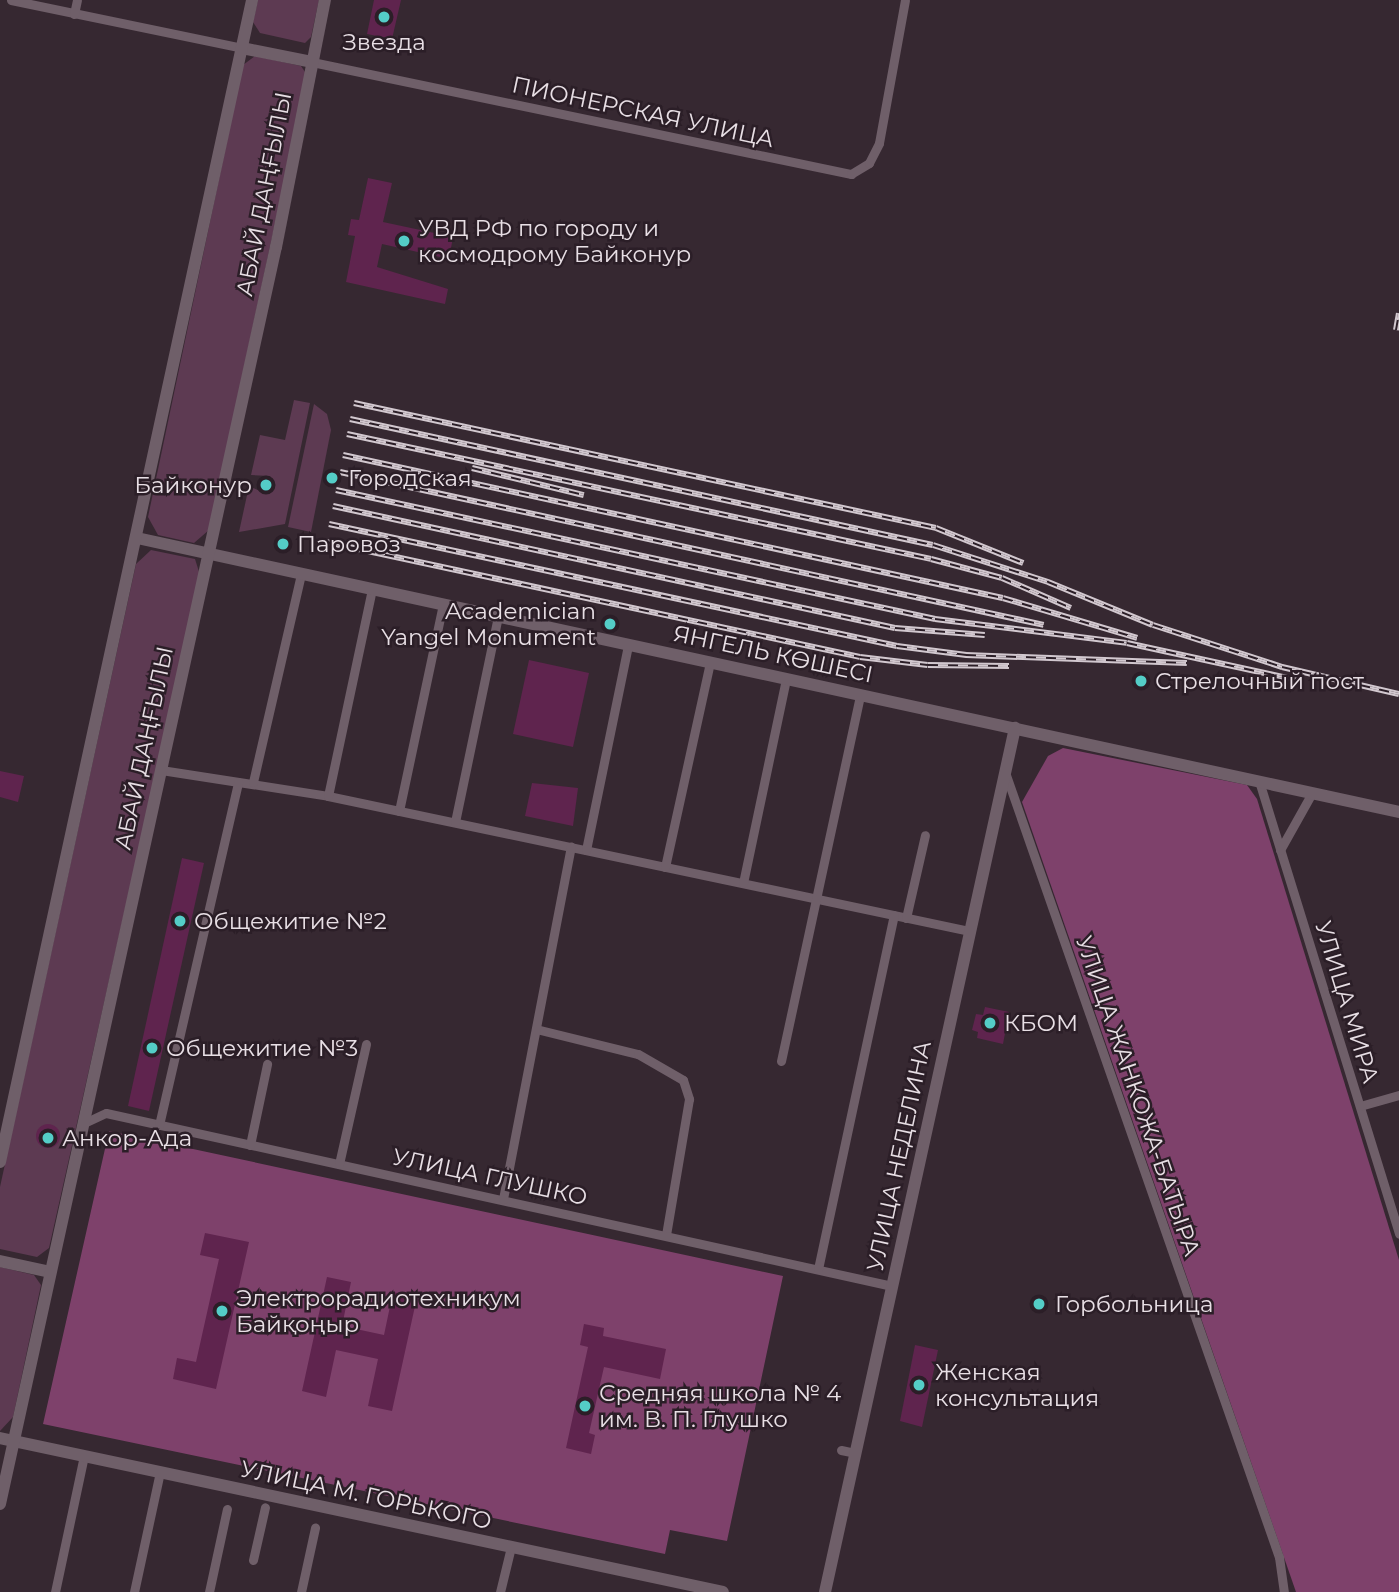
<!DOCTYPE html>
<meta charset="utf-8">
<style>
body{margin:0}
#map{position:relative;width:1399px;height:1592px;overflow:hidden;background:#362831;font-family:Montserrat,sans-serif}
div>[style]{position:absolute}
.green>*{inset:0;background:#5d3a52}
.forest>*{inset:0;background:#7e416b}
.building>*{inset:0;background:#5f244e}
.round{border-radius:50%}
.street>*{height:9px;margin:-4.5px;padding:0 4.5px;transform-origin:4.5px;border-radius:4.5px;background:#6f5f69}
.secondary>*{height:12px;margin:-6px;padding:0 6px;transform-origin:6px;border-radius:6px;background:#6f5f69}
.rail>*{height:6px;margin-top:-3px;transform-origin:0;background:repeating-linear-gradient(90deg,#2b1e27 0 10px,#d2c8cf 0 20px);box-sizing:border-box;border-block:2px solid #d2c8cf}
.dots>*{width:19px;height:19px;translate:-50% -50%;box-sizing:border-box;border:4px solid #2b1e27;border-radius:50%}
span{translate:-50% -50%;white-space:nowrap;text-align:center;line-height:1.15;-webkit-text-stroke:5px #2b1e27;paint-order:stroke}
.poi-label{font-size:23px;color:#e8dfe5}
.left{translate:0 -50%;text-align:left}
.right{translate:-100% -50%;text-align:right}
.street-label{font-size:23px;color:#e8dfe5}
</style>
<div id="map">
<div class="green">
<i style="clip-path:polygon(258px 0,319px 0,311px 37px,305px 43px,260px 33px,253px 22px)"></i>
<i style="clip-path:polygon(255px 56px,301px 66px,307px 75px,209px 530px,194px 543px,158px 535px,148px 517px,243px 65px)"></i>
<i style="clip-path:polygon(294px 400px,310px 403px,285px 524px,239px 532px,249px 486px,266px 494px,275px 487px,270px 476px,251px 475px,260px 435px,285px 440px)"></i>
<i style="clip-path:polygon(314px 404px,327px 414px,331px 430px,311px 532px,288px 527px)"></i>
<i style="clip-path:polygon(151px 550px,195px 559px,200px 575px,49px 1248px,37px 1257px,0 1249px,0 1187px,136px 564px)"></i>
<i style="clip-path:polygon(0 1267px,34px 1275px,41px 1285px,13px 1417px,0 1431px)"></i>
</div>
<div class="forest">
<i style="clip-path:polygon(1063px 748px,1247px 785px,1257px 799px,1399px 1260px,1399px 1592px,1296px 1592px,1022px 802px,1048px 756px)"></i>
<i style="clip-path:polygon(109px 1131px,783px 1276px,727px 1541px,670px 1530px,665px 1554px,43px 1424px)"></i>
</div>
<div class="building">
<i style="clip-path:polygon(374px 0,401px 0,392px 39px,367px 34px)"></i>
<i style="clip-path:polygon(368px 178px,392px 183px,383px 222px,453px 237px,449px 259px,382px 244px,377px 267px,448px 289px,445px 304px,346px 282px,355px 236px,348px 235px,351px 219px,359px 220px)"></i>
<i style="clip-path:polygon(529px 660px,589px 673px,573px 747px,513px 734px)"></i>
<i style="clip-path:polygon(0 771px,24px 776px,18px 802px,0 797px)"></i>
<i style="clip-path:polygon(532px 783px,578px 788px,573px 826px,525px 816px)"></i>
<i style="clip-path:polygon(182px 858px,204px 863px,149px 1111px,128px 1106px)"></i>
<i style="clip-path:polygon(985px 1007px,1009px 1012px,1003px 1044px,977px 1038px,978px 1032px,972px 1030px,976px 1014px,983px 1015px)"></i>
<i class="round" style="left:36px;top:1124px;width:24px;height:24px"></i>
<i style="clip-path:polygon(205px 1233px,249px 1242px,216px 1389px,173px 1379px,177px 1358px,196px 1362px,219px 1259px,200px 1255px)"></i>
<i style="clip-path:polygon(327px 1277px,351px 1282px,342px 1326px,384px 1335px,393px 1292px,417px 1297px,392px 1411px,368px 1406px,378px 1359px,336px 1350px,326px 1397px,302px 1391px)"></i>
<i style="clip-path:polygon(584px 1324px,604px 1328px,603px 1336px,666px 1349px,660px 1379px,604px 1367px,589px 1433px,595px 1435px,591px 1454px,566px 1448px,588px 1347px,580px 1345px)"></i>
<i style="clip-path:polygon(915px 1345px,938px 1350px,922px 1427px,900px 1421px)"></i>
</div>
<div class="street">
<i style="left:11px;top:0;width:236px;rotate:11.7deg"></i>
<i style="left:74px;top:14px;width:14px;rotate:-78deg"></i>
<i style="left:312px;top:62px;width:551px;rotate:11.74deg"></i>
<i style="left:851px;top:174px;width:21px;rotate:-31deg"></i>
<i style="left:869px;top:163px;width:22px;rotate:-63deg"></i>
<i style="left:879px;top:143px;width:145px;rotate:-79.7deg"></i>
<i style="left:161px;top:770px;width:169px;rotate:8.8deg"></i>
<i style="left:328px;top:796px;width:656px;rotate:11.88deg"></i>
<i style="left:1006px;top:775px;width:828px;rotate:70.76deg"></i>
<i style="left:1279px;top:1557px;width:35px;rotate:82deg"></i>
<i style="left:1259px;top:781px;width:474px;rotate:72.8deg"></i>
<i style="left:253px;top:782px;width:213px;rotate:-77deg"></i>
<i style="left:328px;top:796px;width:212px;rotate:-78deg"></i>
<i style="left:399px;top:811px;width:212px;rotate:-78deg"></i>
<i style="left:455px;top:822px;width:210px;rotate:-78.2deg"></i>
<i style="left:586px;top:850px;width:209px;rotate:-78.4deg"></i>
<i style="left:1280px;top:850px;width:65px;rotate:-60.7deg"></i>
<i style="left:665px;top:867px;width:210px;rotate:-77.6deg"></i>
<i style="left:743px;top:883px;width:208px;rotate:-78.1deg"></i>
<i style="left:906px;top:918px;width:85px;rotate:-77.1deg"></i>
<i style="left:536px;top:1029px;width:105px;rotate:13.8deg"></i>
<i style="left:638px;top:1054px;width:52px;rotate:30deg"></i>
<i style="left:683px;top:1080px;width:20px;rotate:72deg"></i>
<i style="left:689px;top:1099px;width:138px;rotate:99.6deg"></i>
<i style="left:781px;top:1061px;width:374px;rotate:-77.8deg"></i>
<i style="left:1360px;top:1106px;width:41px;rotate:-15.8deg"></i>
<i style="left:82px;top:1124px;width:26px;rotate:-25deg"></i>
<i style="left:106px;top:1113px;width:805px;rotate:12.41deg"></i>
<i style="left:159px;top:1125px;width:352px;rotate:-77deg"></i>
<i style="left:250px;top:1145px;width:83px;rotate:-78.1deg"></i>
<i style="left:339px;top:1164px;width:123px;rotate:-77.3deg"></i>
<i style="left:503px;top:1199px;width:359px;rotate:-79.1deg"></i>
<i style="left:818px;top:1269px;width:362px;rotate:-77.9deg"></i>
<i style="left:841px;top:1450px;width:14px;rotate:12deg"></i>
<i style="left:253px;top:1560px;width:54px;rotate:-77.2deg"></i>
<i style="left:55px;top:1592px;width:139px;rotate:-78deg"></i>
<i style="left:134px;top:1592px;width:123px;rotate:-77.8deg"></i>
<i style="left:209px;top:1592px;width:85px;rotate:-77.8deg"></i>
<i style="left:301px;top:1592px;width:66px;rotate:-77.7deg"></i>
<i style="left:500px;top:1592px;width:46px;rotate:-76.3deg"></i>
</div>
<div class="secondary">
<i style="left:242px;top:48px;width:71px;rotate:11.3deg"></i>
<i style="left:137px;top:538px;width:1291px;rotate:12.25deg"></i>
<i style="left:0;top:1162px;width:1189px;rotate:-77.76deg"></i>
<i style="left:0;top:1261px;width:51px;rotate:12.4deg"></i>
<i style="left:0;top:1438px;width:739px;rotate:12.02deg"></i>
<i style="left:0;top:1504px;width:1287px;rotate:-77.62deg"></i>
<i style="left:276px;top:247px;width:252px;rotate:-78.8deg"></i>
<i style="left:825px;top:1592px;width:885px;rotate:-77.6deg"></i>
</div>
<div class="rail">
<i style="left:1396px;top:330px;width:17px;rotate:-80deg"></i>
<i style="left:354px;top:403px;width:595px;rotate:12.12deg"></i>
<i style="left:936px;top:528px;width:94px;rotate:21.9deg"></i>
<i style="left:350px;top:419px;width:596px;rotate:12.2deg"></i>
<i style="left:933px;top:545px;width:121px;rotate:17.8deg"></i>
<i style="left:1048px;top:582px;width:113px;rotate:22.3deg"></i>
<i style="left:1153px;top:625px;width:136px;rotate:18deg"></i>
<i style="left:1282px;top:667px;width:120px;rotate:13deg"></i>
<i style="left:347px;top:434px;width:597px;rotate:12.08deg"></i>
<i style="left:931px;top:559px;width:73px;rotate:15deg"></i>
<i style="left:1002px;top:578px;width:75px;rotate:23.5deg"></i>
<i style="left:343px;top:455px;width:675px;rotate:12.23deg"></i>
<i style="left:1003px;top:598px;width:140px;rotate:16.6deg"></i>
<i style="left:472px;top:468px;width:115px;rotate:13.6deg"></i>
<i style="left:340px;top:472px;width:720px;rotate:12.26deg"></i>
<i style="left:336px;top:490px;width:613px;rotate:12.15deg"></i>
<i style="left:935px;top:619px;width:193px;rotate:7.1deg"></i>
<i style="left:1127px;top:643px;width:174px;rotate:12.3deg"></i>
<i style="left:333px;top:506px;width:575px;rotate:12.25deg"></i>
<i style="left:895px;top:628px;width:90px;rotate:4.4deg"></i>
<i style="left:329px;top:524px;width:581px;rotate:12.12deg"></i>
<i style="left:897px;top:646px;width:70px;rotate:7.4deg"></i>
<i style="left:966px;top:655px;width:221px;rotate:2.1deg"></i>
<i style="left:326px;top:542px;width:546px;rotate:12.15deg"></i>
<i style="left:860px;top:657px;width:68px;rotate:6.7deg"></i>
<i style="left:928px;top:665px;width:81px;rotate:0.7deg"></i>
</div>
<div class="dots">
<i style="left:384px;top:17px;background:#54cdc7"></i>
<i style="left:404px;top:241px;background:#54cdc7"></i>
<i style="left:332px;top:478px;background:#54cdc7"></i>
<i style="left:266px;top:485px;background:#54cdc7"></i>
<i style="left:283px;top:544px;background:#54cdc7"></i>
<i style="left:610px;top:624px;background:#54cdc7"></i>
<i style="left:1141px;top:681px;background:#54cdc7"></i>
<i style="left:180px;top:921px;background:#54cdc7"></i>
<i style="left:990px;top:1023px;background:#54cdc7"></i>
<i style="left:152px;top:1048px;background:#54cdc7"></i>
<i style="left:48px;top:1138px;background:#54cdc7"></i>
<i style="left:1039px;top:1304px;background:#54cdc7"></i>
<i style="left:222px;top:1311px;background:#54cdc7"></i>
<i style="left:919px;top:1385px;background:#54cdc7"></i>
<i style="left:585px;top:1406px;background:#54cdc7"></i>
</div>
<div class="poi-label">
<span style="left:384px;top:42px">Звезда</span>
<span class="left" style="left:418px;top:241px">УВД РФ по городу и<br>космодрому Байконур</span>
<span class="left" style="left:348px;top:478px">Городская</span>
<span class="right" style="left:252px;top:485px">Байконур</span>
<span class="left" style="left:297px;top:544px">Паровоз</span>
<span class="right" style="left:596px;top:624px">Academician<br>Yangel Monument</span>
<span class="left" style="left:1155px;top:681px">Стрелочный пост</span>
<span class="left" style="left:194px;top:921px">Общежитие №2</span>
<span class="left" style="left:1004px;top:1023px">КБОМ</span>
<span class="left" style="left:166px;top:1048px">Общежитие №3</span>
<span class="left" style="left:62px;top:1138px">Анкор-Ада</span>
<span class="left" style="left:236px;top:1311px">Электрорадиотехникум<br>Байқоңыр</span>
<span class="left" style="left:1055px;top:1304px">Горбольница</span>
<span class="left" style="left:935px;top:1385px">Женская<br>консультация</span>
<span class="left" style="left:599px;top:1406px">Средняя школа № 4<br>им. В. П. Глушко</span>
</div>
<div class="street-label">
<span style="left:643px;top:112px;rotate:12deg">ПИОНЕРСКАЯ УЛИЦА</span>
<span style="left:264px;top:194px;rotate:-79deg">АБАЙ ДАҢҒЫЛЫ</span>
<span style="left:773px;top:654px;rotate:12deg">ЯНГЕЛЬ КӨШЕСІ</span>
<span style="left:144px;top:748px;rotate:-78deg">АБАЙ ДАҢҒЫЛЫ</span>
<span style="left:1347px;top:1002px;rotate:73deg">УЛИЦА МИРА</span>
<span style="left:1138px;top:1096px;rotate:71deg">УЛИЦА ЖАНКОЖА-БАТЫРА</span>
<span style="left:899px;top:1156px;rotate:-78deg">УЛИЦА НЕДЕЛИНА</span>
<span style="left:490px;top:1177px;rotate:12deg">УЛИЦА ГЛУШКО</span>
<span style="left:366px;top:1495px;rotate:12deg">УЛИЦА М. ГОРЬКОГО</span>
</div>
</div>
